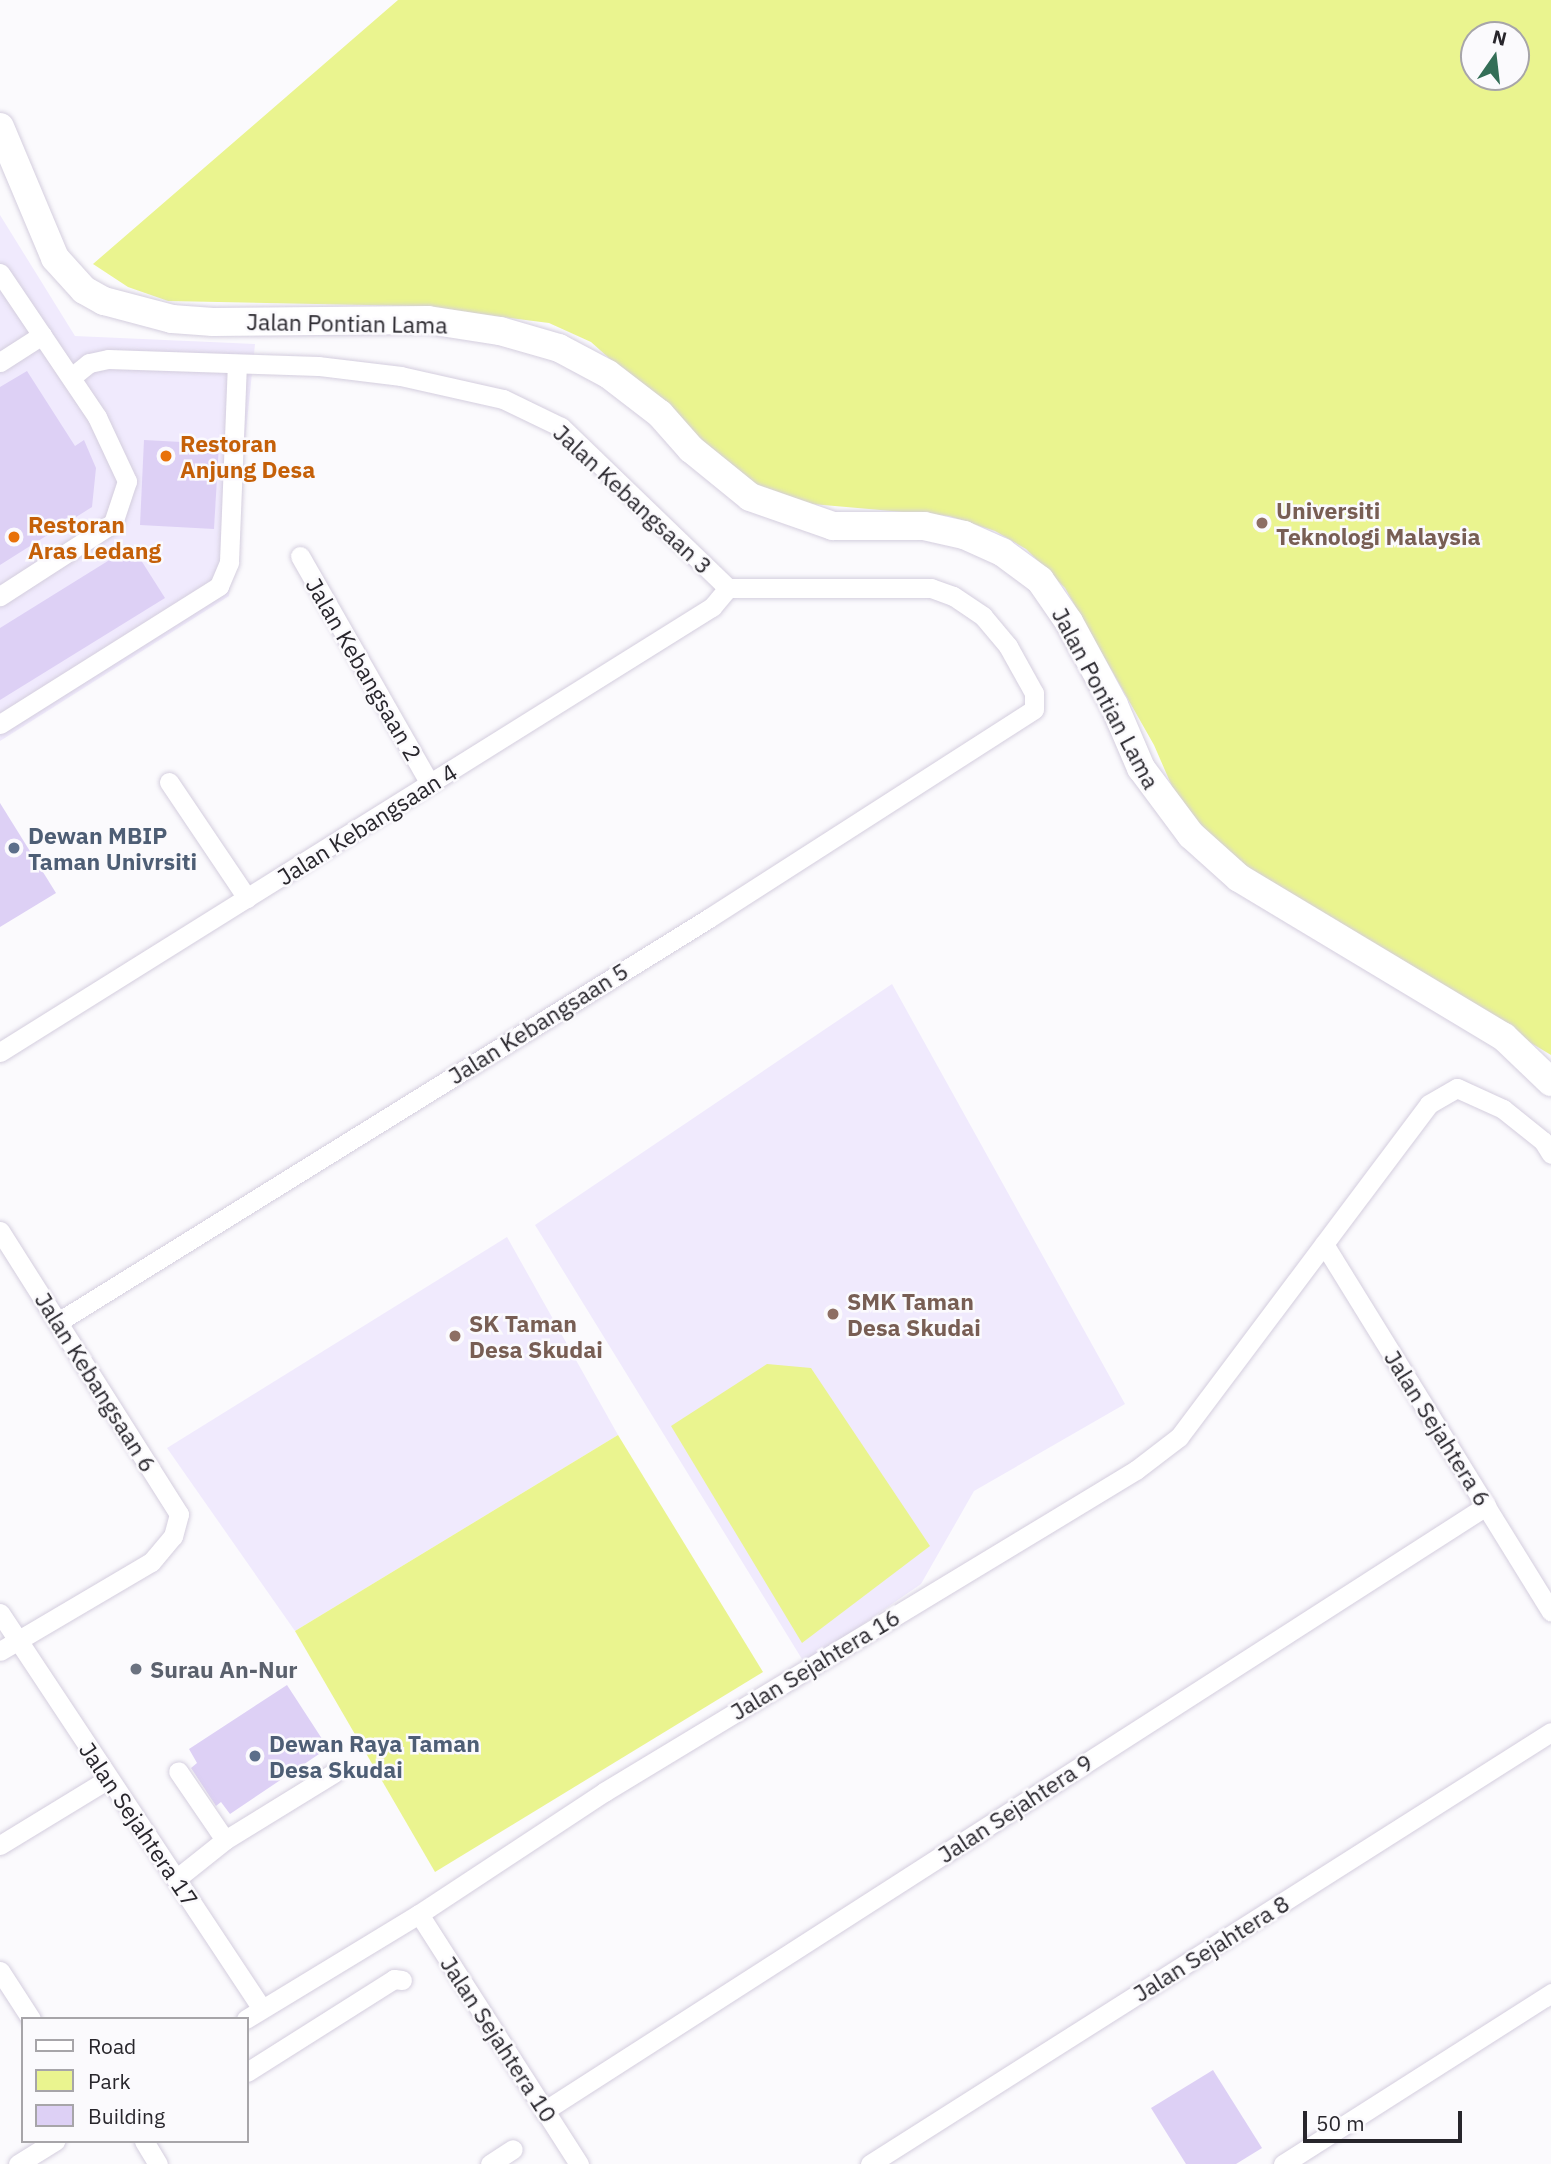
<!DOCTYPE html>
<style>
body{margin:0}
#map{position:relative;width:1551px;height:2164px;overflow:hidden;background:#fbfafd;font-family:"IBM Plex Sans",sans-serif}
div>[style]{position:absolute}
.built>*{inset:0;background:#f0eafd}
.green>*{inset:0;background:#eaf48f}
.building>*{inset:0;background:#ddd0f5}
.roads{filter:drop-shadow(0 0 2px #d4cede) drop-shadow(0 0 2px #d4cede)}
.street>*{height:19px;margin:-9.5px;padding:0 9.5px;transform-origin:9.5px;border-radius:9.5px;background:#fff}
.secondary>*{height:28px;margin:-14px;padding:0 14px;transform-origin:14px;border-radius:14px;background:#fff}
.dots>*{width:19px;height:19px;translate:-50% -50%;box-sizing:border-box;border:4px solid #fbfafd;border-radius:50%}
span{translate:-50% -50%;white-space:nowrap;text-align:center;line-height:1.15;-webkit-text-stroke:5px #fbfafd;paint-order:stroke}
.street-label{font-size:23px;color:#28262c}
.food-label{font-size:23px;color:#c56008;font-weight:700}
.left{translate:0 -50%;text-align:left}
.education-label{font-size:23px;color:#785e54;font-weight:700}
.service-label{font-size:23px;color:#4e5e75;font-weight:700}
.worship-label{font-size:23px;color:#5b616d;font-weight:700}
.legend{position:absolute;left:21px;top:2017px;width:228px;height:126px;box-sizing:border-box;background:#fbfafd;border:2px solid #a7a5a9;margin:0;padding:9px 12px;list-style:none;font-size:21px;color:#28262c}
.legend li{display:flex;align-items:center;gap:14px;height:35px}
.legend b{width:35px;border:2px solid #a7a5a9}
.north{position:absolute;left:1460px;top:21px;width:70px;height:70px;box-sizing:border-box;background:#fbfafd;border:2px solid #a7a5a9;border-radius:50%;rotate:14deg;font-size:19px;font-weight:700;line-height:28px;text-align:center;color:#28262c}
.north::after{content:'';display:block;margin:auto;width:24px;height:32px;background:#346e57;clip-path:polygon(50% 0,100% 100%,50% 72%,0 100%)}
.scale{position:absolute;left:1303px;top:2111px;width:159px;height:32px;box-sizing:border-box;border:4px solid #28262c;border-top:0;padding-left:9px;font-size:21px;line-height:24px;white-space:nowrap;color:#28262c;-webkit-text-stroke:5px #fbfafd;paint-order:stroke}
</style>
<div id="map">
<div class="built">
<i style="clip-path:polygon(0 215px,75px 336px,255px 344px,229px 596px,0 741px)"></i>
<i style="clip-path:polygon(892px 984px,1125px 1404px,974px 1491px,921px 1584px,805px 1664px,535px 1225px)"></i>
<i style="clip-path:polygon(507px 1237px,618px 1435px,295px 1631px,167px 1448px)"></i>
</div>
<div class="green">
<i style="clip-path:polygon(evenodd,398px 0,1551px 0,1551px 1055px,1249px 873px,1198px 825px,1174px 791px,1154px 745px,1065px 588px,1026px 549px,995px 531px,949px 516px,789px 502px,759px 492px,591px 342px,549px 323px,415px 306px,168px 301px,128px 287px,93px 264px,398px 0,1474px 35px,1516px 35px,1516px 77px,1474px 77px,1474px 35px)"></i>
<i style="clip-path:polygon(767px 1364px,811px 1368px,930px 1546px,802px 1643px,671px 1426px)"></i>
<i style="clip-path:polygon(618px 1435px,763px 1672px,435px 1872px,295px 1631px)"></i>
</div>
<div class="building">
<i style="clip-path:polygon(27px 371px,75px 446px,84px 440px,96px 468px,92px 507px,0 565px,0 387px)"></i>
<i style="clip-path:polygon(144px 440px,219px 444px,214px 529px,140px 525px)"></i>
<i style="clip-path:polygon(132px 546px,165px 598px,0 700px,0 628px)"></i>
<i style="clip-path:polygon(0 803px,56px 893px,0 927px)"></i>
<i style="clip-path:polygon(287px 1685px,328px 1748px,230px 1814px,221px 1802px,216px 1806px,191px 1768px,197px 1763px,189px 1749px)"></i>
<i style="clip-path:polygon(1213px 2070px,1262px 2148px,1236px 2164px,1186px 2164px,1151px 2108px)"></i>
</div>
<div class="roads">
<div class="street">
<i style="left:0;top:273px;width:174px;rotate:56deg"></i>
<i style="left:97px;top:417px;width:71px;rotate:64.9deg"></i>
<i style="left:127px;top:481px;width:44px;rotate:108.4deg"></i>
<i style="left:113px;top:523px;width:135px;rotate:147.1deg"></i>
<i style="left:0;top:362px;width:50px;rotate:-32.7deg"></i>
<i style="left:300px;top:556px;width:260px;rotate:60.3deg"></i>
<i style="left:0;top:724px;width:259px;rotate:-32.2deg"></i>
<i style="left:219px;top:586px;width:26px;rotate:-67deg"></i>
<i style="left:229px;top:562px;width:198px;rotate:-87.7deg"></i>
<i style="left:169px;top:782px;width:140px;rotate:56.1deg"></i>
<i style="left:0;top:1052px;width:840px;rotate:-32.01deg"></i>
<i style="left:712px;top:607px;width:25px;rotate:-50deg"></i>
<i style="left:0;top:1231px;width:335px;rotate:57.7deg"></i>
<i style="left:179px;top:1514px;width:23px;rotate:105deg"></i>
<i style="left:173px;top:1536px;width:34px;rotate:130deg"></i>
<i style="left:151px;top:1562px;width:175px;rotate:149.5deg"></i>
<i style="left:1324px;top:1244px;width:432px;rotate:58.3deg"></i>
<i style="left:58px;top:1322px;width:766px;rotate:-31.82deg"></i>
<i style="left:709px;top:918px;width:386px;rotate:-32.7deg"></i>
<i style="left:1034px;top:709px;width:16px;rotate:-90deg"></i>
<i style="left:1034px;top:693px;width:54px;rotate:-119deg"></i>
<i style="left:1008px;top:646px;width:39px;rotate:-130deg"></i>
<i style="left:983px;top:616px;width:36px;rotate:-146deg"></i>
<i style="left:953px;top:596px;width:23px;rotate:-160deg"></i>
<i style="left:931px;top:588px;width:203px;rotate:180deg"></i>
<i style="left:728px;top:588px;width:232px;rotate:-136deg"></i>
<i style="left:561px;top:427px;width:64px;rotate:-154.2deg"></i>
<i style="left:503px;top:399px;width:105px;rotate:-167.3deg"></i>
<i style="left:401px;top:376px;width:84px;rotate:-173.1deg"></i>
<i style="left:318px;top:366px;width:210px;rotate:-178.1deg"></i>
<i style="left:108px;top:359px;width:19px;rotate:168deg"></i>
<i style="left:89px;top:363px;width:22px;rotate:141deg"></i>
<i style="left:0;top:1613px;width:473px;rotate:56.5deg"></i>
<i style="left:225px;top:1840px;width:128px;rotate:-31.6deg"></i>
<i style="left:0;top:1845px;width:127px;rotate:-31.4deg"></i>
<i style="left:176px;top:1879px;width:63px;rotate:-38.5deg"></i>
<i style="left:225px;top:1840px;width:83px;rotate:-124.3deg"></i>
<i style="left:419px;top:1914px;width:297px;rotate:57.4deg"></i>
<i style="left:0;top:1971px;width:57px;rotate:57.1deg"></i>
<i style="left:246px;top:2019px;width:202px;rotate:-31.3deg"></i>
<i style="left:419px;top:1914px;width:222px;rotate:-33.4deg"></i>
<i style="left:604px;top:1792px;width:622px;rotate:-31.18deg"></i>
<i style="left:1136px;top:1470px;width:54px;rotate:-37.5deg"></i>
<i style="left:1179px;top:1437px;width:416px;rotate:-53.1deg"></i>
<i style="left:1429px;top:1104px;width:32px;rotate:-30deg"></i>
<i style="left:1457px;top:1088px;width:51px;rotate:24.5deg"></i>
<i style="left:1503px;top:1109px;width:51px;rotate:38.7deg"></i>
<i style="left:1543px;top:1141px;width:15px;rotate:58deg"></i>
<i style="left:247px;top:2072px;width:174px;rotate:-32.3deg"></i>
<i style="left:394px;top:1979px;width:8px;rotate:7deg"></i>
<i style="left:544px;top:2111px;width:1120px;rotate:-32.71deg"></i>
<i style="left:144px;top:2141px;width:27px;rotate:59deg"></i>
<i style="left:18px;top:2164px;width:44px;rotate:-31.9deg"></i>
<i style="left:490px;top:2164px;width:27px;rotate:-33deg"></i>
<i style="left:870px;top:2164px;width:806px;rotate:-32.39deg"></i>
<i style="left:1283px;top:2164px;width:318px;rotate:-32.5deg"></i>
</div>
<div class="secondary">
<i style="left:0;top:127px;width:142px;rotate:67.2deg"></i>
<i style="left:55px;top:258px;width:43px;rotate:47.8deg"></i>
<i style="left:84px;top:290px;width:23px;rotate:29deg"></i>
<i style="left:104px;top:301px;width:70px;rotate:14.8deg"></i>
<i style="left:172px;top:319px;width:41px;rotate:4.2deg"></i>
<i style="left:213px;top:322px;width:215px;rotate:-0.5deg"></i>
<i style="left:428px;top:320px;width:73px;rotate:8.7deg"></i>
<i style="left:500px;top:331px;width:61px;rotate:16.1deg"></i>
<i style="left:559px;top:348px;width:55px;rotate:28deg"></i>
<i style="left:608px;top:374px;width:66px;rotate:37.6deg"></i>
<i style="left:660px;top:414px;width:47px;rotate:48.5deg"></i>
<i style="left:691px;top:449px;width:76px;rotate:39.1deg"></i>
<i style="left:750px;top:497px;width:88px;rotate:19.3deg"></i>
<i style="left:833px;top:526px;width:91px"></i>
<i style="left:924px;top:526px;width:41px;rotate:12.7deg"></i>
<i style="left:964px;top:535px;width:42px;rotate:24.1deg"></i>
<i style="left:1002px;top:552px;width:47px;rotate:36.4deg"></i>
<i style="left:1040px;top:580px;width:51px;rotate:55.4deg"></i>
<i style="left:1069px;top:622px;width:94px;rotate:61.5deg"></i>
<i style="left:1114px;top:705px;width:69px;rotate:66.8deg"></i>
<i style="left:1141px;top:768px;width:84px;rotate:53.3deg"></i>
<i style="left:1191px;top:835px;width:64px;rotate:41.9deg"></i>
<i style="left:1239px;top:878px;width:309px;rotate:31deg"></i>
<i style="left:1504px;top:1037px;width:65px;rotate:43.8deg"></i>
</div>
</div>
<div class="dots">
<i style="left:166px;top:456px;background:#e8710a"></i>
<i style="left:1262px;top:523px;background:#8d6e63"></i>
<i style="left:14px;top:537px;background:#e8710a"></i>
<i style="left:14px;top:848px;background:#5c6f8a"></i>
<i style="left:833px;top:1314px;background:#8d6e63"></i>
<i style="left:455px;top:1336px;background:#8d6e63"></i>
<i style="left:136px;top:1669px;background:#6b7280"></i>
<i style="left:255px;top:1756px;background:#5c6f8a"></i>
</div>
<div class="street-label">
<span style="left:347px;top:323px;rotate:1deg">Jalan Pontian Lama</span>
<span style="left:633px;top:499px;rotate:43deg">Jalan Kebangsaan 3</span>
<span style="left:364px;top:669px;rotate:60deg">Jalan Kebangsaan 2</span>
<span style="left:1106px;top:698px;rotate:62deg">Jalan Pontian Lama</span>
<span style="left:367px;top:824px;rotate:-32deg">Jalan Kebangsaan 4</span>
<span style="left:538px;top:1023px;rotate:-32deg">Jalan Kebangsaan 5</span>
<span style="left:96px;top:1382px;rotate:58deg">Jalan Kebangsaan 6</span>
<span style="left:1438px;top:1428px;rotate:58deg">Jalan Sejahtera 6</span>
<span style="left:815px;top:1664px;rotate:-31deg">Jalan Sejahtera 16</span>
<span style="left:1015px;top:1808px;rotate:-33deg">Jalan Sejahtera 9</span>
<span style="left:139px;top:1824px;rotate:56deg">Jalan Sejahtera 17</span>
<span style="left:1211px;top:1948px;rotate:-32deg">Jalan Sejahtera 8</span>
<span style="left:499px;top:2039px;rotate:57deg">Jalan Sejahtera 10</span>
</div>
<div class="food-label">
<span class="left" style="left:180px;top:456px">Restoran<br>Anjung Desa</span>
<span class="left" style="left:28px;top:537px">Restoran<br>Aras Ledang</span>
</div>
<div class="education-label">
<span class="left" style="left:1276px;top:523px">Universiti<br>Teknologi Malaysia</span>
<span class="left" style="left:847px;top:1314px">SMK Taman<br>Desa Skudai</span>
<span class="left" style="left:469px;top:1336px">SK Taman<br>Desa Skudai</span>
</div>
<div class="service-label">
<span class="left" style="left:28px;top:848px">Dewan MBIP<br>Taman Univrsiti</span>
<span class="left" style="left:269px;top:1756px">Dewan Raya Taman<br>Desa Skudai</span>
</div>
<div class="worship-label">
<span class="left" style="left:150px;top:1669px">Surau An-Nur</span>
</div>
<ul class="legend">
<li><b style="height:9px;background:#fff"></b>Road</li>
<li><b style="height:19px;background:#eaf48f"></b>Park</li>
<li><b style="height:19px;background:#ddd0f5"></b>Building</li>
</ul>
<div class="north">N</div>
<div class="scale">50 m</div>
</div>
